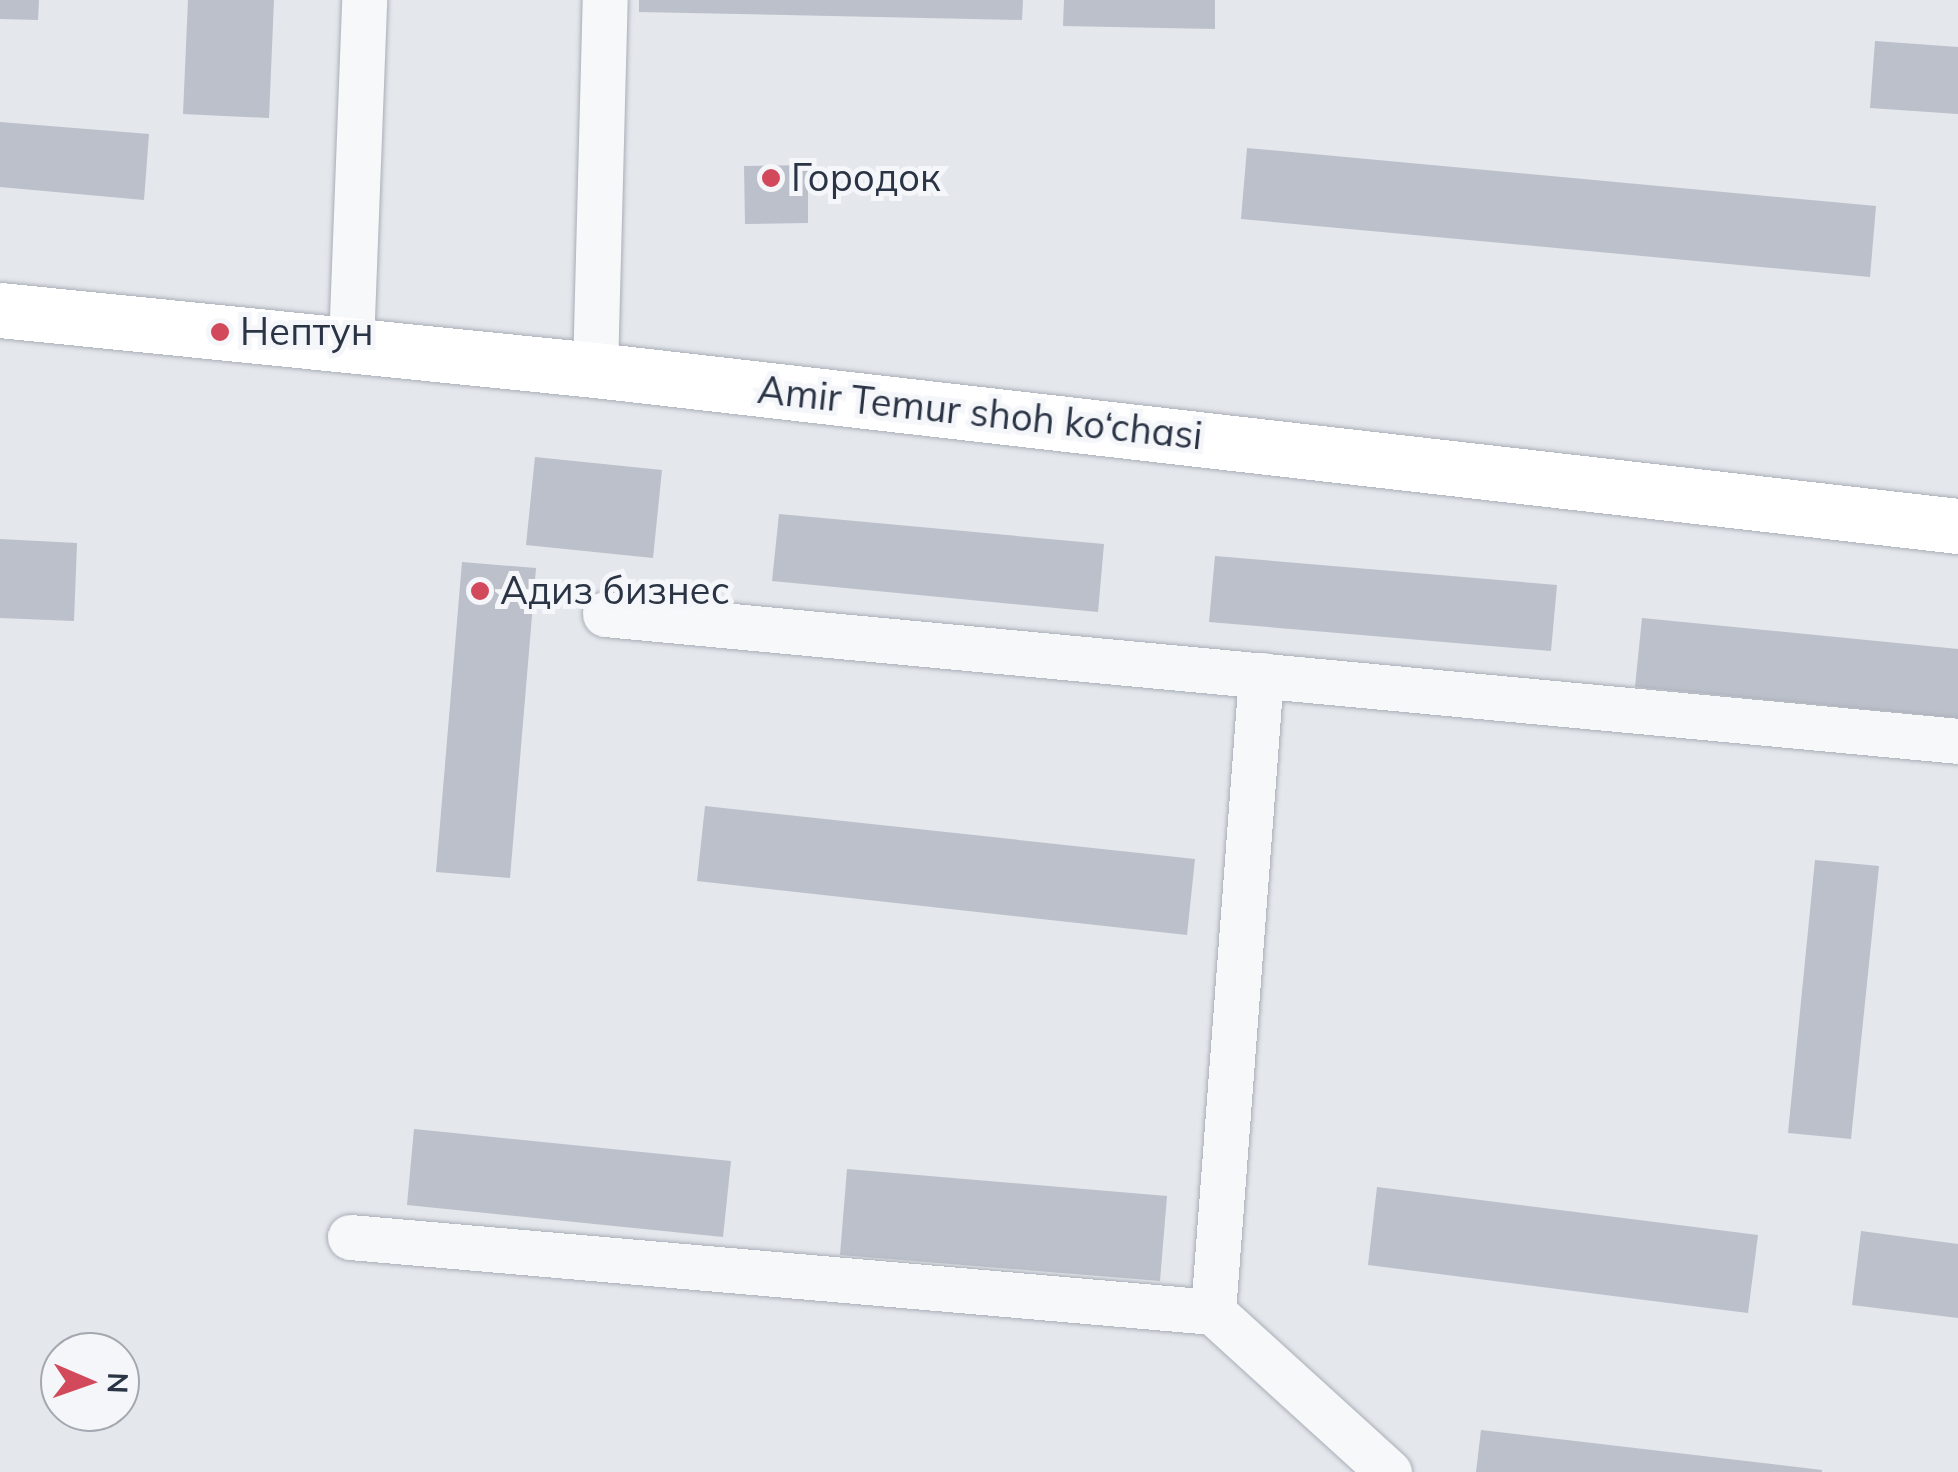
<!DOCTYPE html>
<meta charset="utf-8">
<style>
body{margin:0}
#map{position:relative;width:1958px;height:1472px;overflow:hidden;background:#e4e7ec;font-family:Mulish,sans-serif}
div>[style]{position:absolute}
.building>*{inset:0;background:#bbc0ca}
.roads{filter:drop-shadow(0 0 2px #a9aeb7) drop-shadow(0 0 2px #a9aeb7)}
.minor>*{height:45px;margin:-22.5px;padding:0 22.5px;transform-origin:22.5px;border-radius:22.5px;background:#f7f8fa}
.major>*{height:55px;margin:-27.5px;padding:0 27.5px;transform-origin:27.5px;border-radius:27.5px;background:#fff}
.dots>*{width:28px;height:28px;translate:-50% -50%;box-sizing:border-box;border:5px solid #f4f6f9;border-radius:50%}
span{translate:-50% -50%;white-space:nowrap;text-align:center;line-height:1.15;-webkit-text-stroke:10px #f4f6f9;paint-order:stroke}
.poi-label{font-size:38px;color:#2b3445}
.left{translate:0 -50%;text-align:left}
.street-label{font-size:38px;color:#2b3445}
.north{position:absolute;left:40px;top:1332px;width:100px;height:100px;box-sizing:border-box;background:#f4f6f9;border:2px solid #a4a8b1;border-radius:50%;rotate:92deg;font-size:28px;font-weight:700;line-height:40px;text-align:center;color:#2b3445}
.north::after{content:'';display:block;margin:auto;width:35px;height:45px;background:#d1495b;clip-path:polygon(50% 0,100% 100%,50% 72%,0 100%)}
</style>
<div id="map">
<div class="building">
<i style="clip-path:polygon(0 0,39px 0,38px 20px,0 19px)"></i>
<i style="clip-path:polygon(188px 0,274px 0,269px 118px,183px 114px)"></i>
<i style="clip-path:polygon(639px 0,1023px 0,1022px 20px,639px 12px)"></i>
<i style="clip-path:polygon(1064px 0,1215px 0,1215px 29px,1063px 26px)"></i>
<i style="clip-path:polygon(1875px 41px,1958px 47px,1958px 114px,1870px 108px)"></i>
<i style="clip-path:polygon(0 122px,149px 134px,144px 200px,0 187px)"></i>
<i style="clip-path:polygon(1247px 148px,1876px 206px,1870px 277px,1241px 219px)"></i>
<i style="clip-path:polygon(808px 165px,808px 223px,745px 224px,744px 166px)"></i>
<i style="clip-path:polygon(535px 457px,662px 470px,653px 558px,526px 545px)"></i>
<i style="clip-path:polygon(779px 514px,1104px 544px,1098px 612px,772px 581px)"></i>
<i style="clip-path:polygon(0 539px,77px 543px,74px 621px,0 618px)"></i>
<i style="clip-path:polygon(1215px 556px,1557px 585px,1551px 651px,1209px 622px)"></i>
<i style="clip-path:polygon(462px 562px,536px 568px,510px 878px,436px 872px)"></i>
<i style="clip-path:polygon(1642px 618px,1958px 649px,1958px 718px,1635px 687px)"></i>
<i style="clip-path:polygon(705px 806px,1195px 859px,1187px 935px,697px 881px)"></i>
<i style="clip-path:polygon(1815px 860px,1879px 866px,1851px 1139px,1788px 1133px)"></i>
<i style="clip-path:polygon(414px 1129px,731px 1161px,723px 1237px,407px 1205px)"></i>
<i style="clip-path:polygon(847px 1169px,1167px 1196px,1160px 1281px,840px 1255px)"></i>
<i style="clip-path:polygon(1377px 1187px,1758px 1235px,1748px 1313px,1368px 1265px)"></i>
<i style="clip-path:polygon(1861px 1231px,1958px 1244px,1958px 1318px,1852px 1305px)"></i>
<i style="clip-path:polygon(1481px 1430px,1822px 1470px,1822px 1472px,1476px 1472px)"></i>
</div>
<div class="roads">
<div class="minor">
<i style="left:351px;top:344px;width:344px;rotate:-87.8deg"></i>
<i style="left:595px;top:370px;width:370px;rotate:-88.5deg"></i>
<i style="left:605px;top:614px;width:1359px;rotate:5.36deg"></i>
<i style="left:350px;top:1237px;width:866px;rotate:4.97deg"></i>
<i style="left:1213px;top:1312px;width:238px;rotate:42.3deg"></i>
<i style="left:1213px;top:1312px;width:639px;rotate:-85.69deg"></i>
</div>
<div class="major">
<i style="left:0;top:310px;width:598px;rotate:5.76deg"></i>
<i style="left:595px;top:370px;width:1372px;rotate:6.53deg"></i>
</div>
</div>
<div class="dots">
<i style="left:771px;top:178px;background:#d1495b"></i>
<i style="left:220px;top:332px;background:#d1495b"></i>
<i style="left:480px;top:591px;background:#d1495b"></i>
</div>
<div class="poi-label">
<span class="left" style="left:791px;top:178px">Городок</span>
<span class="left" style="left:240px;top:332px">Нептун</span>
<span class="left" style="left:500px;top:591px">Адиз бизнес</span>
</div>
<div class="street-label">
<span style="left:980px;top:413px;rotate:6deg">Amir Temur shoh ko‘chasi</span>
</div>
<div class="north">N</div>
</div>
